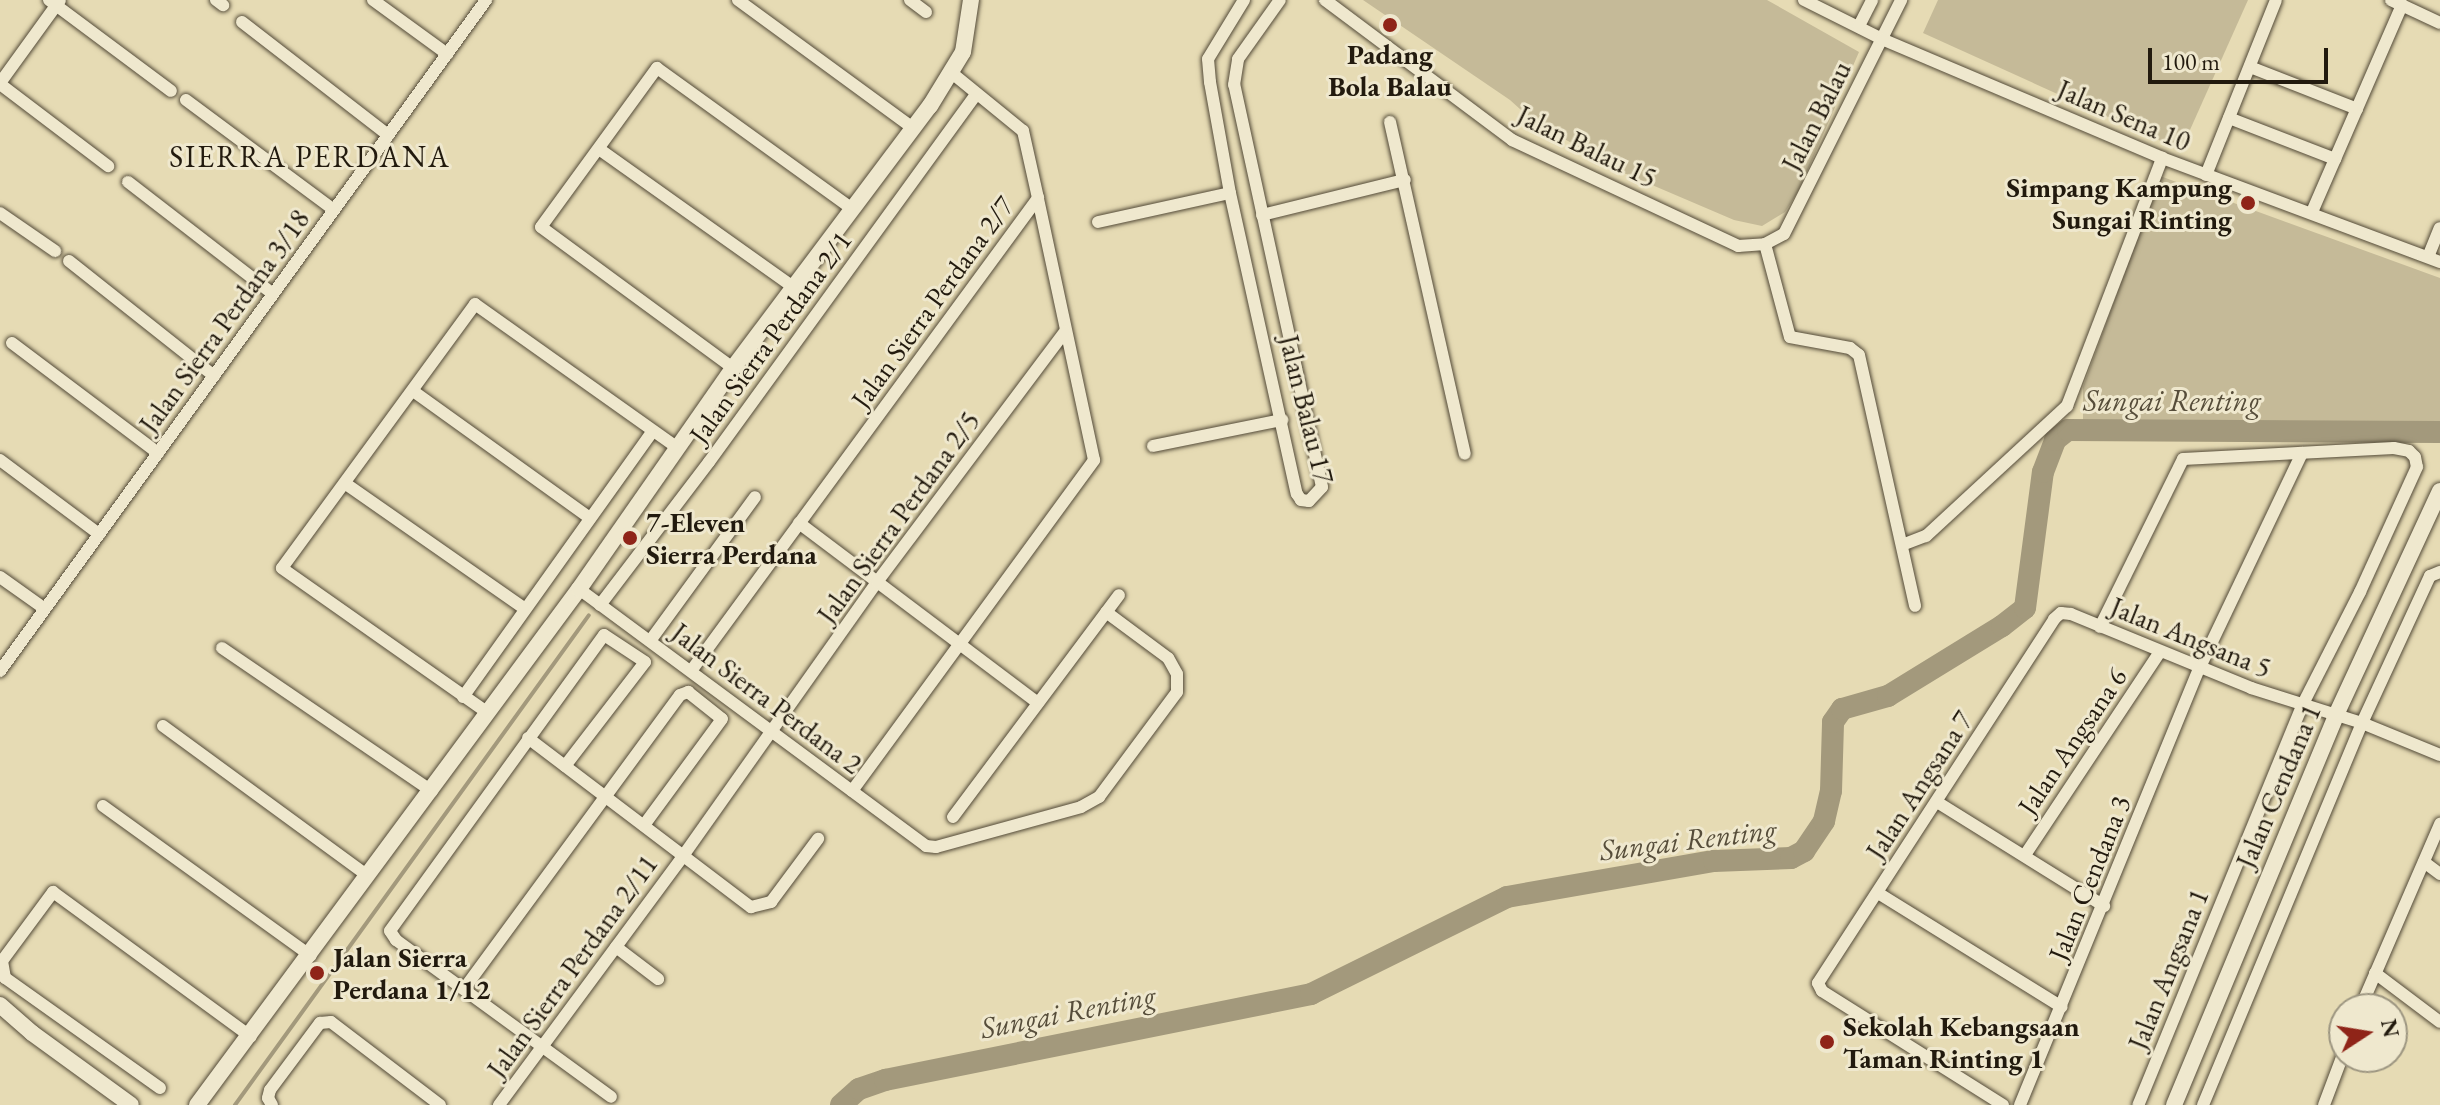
<!DOCTYPE html>
<style>
body{margin:0}
#map{position:relative;width:2440px;height:1105px;overflow:hidden;background:#e6dbb4;font-family:"EB Garamond",serif}
div>[style]{position:absolute}
.green>*{inset:0;background:#c5ba98}
.stream>*{height:4px;margin:-2px;padding:0 2px;transform-origin:2px;border-radius:2px;background:#a3997c}
.river>*{height:22px;margin:-11px;padding:0 11px;transform-origin:11px;border-radius:11px;background:#a3997c}
.roads{filter:drop-shadow(0 0 2px #534a38) drop-shadow(0 0 2px #534a38)}
.street>*{height:12px;margin:-6px;padding:0 6px;transform-origin:6px;border-radius:6px;background:#efe8ce}
.secondary>*{height:16px;margin:-8px;padding:0 8px;transform-origin:8px;border-radius:8px;background:#efe8ce}
.dots>*{width:22px;height:22px;translate:-50% -50%;box-sizing:border-box;border:4px solid #efe8ce;border-radius:50%}
span{translate:-50% -50%;white-space:nowrap;text-align:center;line-height:1.15;-webkit-text-stroke:6px #efe8ce;paint-order:stroke}
.poi-label{font-size:28px;color:#221a0e;font-weight:700}
.right{translate:-100% -50%;text-align:right}
.left{translate:0 -50%;text-align:left}
.street-label{font-size:28px;color:#221a0e}
.neighbourhood-label{font-size:30px;color:#221a0e;letter-spacing:2px}
.water-label{font-size:30px;color:#564d3a;font-style:italic}
.north{position:absolute;left:2328px;top:993px;width:80px;height:80px;box-sizing:border-box;background:#efe8ce;border:2px solid #9d9681;border-radius:50%;rotate:78deg;font-size:22px;font-weight:700;line-height:32px;text-align:center;color:#221a0e}
.north::after{content:'';display:block;margin:auto;width:28px;height:36px;background:#8f2418;clip-path:polygon(50% 0,100% 100%,50% 72%,0 100%)}
.scale{position:absolute;left:2148px;top:48px;width:180px;height:36px;box-sizing:border-box;border:4px solid #221a0e;border-top:0;padding-left:10px;font-size:24px;line-height:28px;white-space:nowrap;color:#221a0e;-webkit-text-stroke:6px #efe8ce;paint-order:stroke}
</style>
<div id="map">
<div class="green">
<i style="clip-path:polygon(1363px 0,1767px 0,1859px 52px,1799px 190px,1785px 212px,1762px 226px,1734px 220px,1624px 173px,1533px 121px,1510px 100px)"></i>
<i style="clip-path:polygon(1938px 0,2248px 0,2181px 150px,1923px 33px)"></i>
<i style="clip-path:polygon(2160px 176px,2440px 278px,2440px 442px,2083px 439px,2083px 387px)"></i>
</div>
<div class="stream">
<i style="left:235px;top:1105px;width:604px;rotate:-54.15deg"></i>
</div>
<div class="river">
<i style="left:841px;top:1105px;width:24px;rotate:-42deg"></i>
<i style="left:859px;top:1089px;width:28px;rotate:-19deg"></i>
<i style="left:885px;top:1080px;width:435px;rotate:-11.4deg"></i>
<i style="left:1311px;top:994px;width:219px;rotate:-26.3deg"></i>
<i style="left:1507px;top:897px;width:210px;rotate:-9.9deg"></i>
<i style="left:1714px;top:861px;width:77px;rotate:-2.2deg"></i>
<i style="left:1791px;top:858px;width:15px;rotate:-28deg"></i>
<i style="left:1804px;top:851px;width:36px;rotate:-56deg"></i>
<i style="left:1824px;top:821px;width:31px;rotate:-77deg"></i>
<i style="left:1831px;top:791px;width:69px;rotate:-88.3deg"></i>
<i style="left:1833px;top:722px;width:16px;rotate:-55deg"></i>
<i style="left:1842px;top:709px;width:48px;rotate:-15.8deg"></i>
<i style="left:1888px;top:696px;width:134px;rotate:-31.6deg"></i>
<i style="left:2002px;top:626px;width:29px;rotate:-38deg"></i>
<i style="left:2025px;top:608px;width:137px;rotate:-82.5deg"></i>
<i style="left:2043px;top:472px;width:34px;rotate:-69deg"></i>
<i style="left:2055px;top:440px;width:16px;rotate:-38deg"></i>
<i style="left:2068px;top:430px;width:372px;rotate:0.3deg"></i>
</div>
<div class="roads">
<div class="street">
<i style="left:49px;top:0;width:152px;rotate:36.7deg"></i>
<i style="left:216px;top:0;width:9px;rotate:36deg"></i>
<i style="left:373px;top:0;width:92px;rotate:36.1deg"></i>
<i style="left:738px;top:0;width:217px;rotate:36.2deg"></i>
<i style="left:910px;top:0;width:20px;rotate:37deg"></i>
<i style="left:1244px;top:0;width:69px;rotate:121.4deg"></i>
<i style="left:1208px;top:59px;width:23px;rotate:85deg"></i>
<i style="left:1210px;top:82px;width:113px;rotate:79.8deg"></i>
<i style="left:1230px;top:193px;width:308px;rotate:77.5deg"></i>
<i style="left:1297px;top:494px;width:7px;rotate:56deg"></i>
<i style="left:1301px;top:500px;width:8px;rotate:7deg"></i>
<i style="left:1309px;top:501px;width:19px;rotate:-47deg"></i>
<i style="left:1322px;top:487px;width:412px;rotate:-102.3deg"></i>
<i style="left:1234px;top:85px;width:26px;rotate:-81deg"></i>
<i style="left:1238px;top:59px;width:72px;rotate:-54.6deg"></i>
<i style="left:1325px;top:0;width:234px;rotate:36.8deg"></i>
<i style="left:1512px;top:140px;width:250px;rotate:25.1deg"></i>
<i style="left:1738px;top:246px;width:27px;rotate:-4deg"></i>
<i style="left:1765px;top:244px;width:21px;rotate:-28deg"></i>
<i style="left:1784px;top:234px;width:262px;rotate:-63.4deg"></i>
<i style="left:1804px;top:0;width:87px;rotate:26.6deg"></i>
<i style="left:1882px;top:39px;width:304px;rotate:23deg"></i>
<i style="left:2162px;top:158px;width:297px;rotate:20.5deg"></i>
<i style="left:2391px;top:0;width:54px;rotate:25.1deg"></i>
<i style="left:242px;top:22px;width:185px;rotate:37.7deg"></i>
<i style="left:1859px;top:26px;width:29px;rotate:-63deg"></i>
<i style="left:2250px;top:67px;width:115px;rotate:21.4deg"></i>
<i style="left:0;top:83px;width:102px;rotate:-54.1deg"></i>
<i style="left:0;top:84px;width:136px;rotate:37.2deg"></i>
<i style="left:186px;top:100px;width:184px;rotate:36.6deg"></i>
<i style="left:2229px;top:118px;width:114px;rotate:21.1deg"></i>
<i style="left:1390px;top:122px;width:340px;rotate:77.3deg"></i>
<i style="left:599px;top:149px;width:238px;rotate:35.4deg"></i>
<i style="left:2206px;top:175px;width:188px;rotate:-68.2deg"></i>
<i style="left:128px;top:182px;width:183px;rotate:37.7deg"></i>
<i style="left:2312px;top:212px;width:226px;rotate:-66.5deg"></i>
<i style="left:0;top:213px;width:67px;rotate:34.6deg"></i>
<i style="left:1262px;top:215px;width:147px;rotate:-13.8deg"></i>
<i style="left:1098px;top:222px;width:135px;rotate:-12.4deg"></i>
<i style="left:1765px;top:244px;width:96px;rotate:75deg"></i>
<i style="left:1790px;top:337px;width:61px;rotate:10.4deg"></i>
<i style="left:1850px;top:348px;width:11px;rotate:38deg"></i>
<i style="left:1859px;top:355px;width:257px;rotate:77.4deg"></i>
<i style="left:2428px;top:257px;width:31px;rotate:-68deg"></i>
<i style="left:69px;top:261px;width:185px;rotate:38.4deg"></i>
<i style="left:12px;top:343px;width:183px;rotate:37deg"></i>
<i style="left:733px;top:368px;width:238px;rotate:-143.7deg"></i>
<i style="left:541px;top:227px;width:197px;rotate:-53.9deg"></i>
<i style="left:657px;top:68px;width:239px;rotate:35.8deg"></i>
<i style="left:413px;top:391px;width:218px;rotate:35.7deg"></i>
<i style="left:1153px;top:446px;width:132px;rotate:-11.4deg"></i>
<i style="left:0;top:460px;width:124px;rotate:36.8deg"></i>
<i style="left:346px;top:484px;width:218px;rotate:34.9deg"></i>
<i style="left:799px;top:523px;width:299px;rotate:37deg"></i>
<i style="left:1902px;top:545px;width:26px;rotate:-21deg"></i>
<i style="left:1926px;top:536px;width:192px;rotate:-42.7deg"></i>
<i style="left:2067px;top:406px;width:266px;rotate:-69deg"></i>
<i style="left:0;top:577px;width:55px;rotate:35.4deg"></i>
<i style="left:579px;top:589px;width:432px;rotate:36.5deg"></i>
<i style="left:926px;top:846px;width:10px;rotate:6deg"></i>
<i style="left:936px;top:847px;width:150px;rotate:-15.4deg"></i>
<i style="left:1081px;top:807px;width:21px;rotate:-29deg"></i>
<i style="left:1099px;top:797px;width:131px;rotate:-53.4deg"></i>
<i style="left:1177px;top:692px;width:18px;rotate:-90deg"></i>
<i style="left:1177px;top:674px;width:18px;rotate:-119deg"></i>
<i style="left:1168px;top:658px;width:77px;rotate:-143.4deg"></i>
<i style="left:600px;top:605px;width:180px;rotate:-52.7deg"></i>
<i style="left:709px;top:462px;width:455px;rotate:-54deg"></i>
<i style="left:2100px;top:627px;width:187px;rotate:-63.7deg"></i>
<i style="left:2183px;top:459px;width:211px;rotate:-3deg"></i>
<i style="left:2394px;top:448px;width:15px;rotate:11deg"></i>
<i style="left:2409px;top:451px;width:8px;rotate:45deg"></i>
<i style="left:2415px;top:457px;width:10px;rotate:79deg"></i>
<i style="left:2417px;top:467px;width:137px;rotate:114.5deg"></i>
<i style="left:2360px;top:592px;width:128px;rotate:117deg"></i>
<i style="left:2302px;top:706px;width:431px;rotate:112.3deg"></i>
<i style="left:650px;top:641px;width:178px;rotate:-53.9deg"></i>
<i style="left:222px;top:648px;width:254px;rotate:34.3deg"></i>
<i style="left:0;top:671px;width:829px;rotate:-54.08deg"></i>
<i style="left:691px;top:671px;width:587px;rotate:-53.74deg"></i>
<i style="left:1038px;top:198px;width:69px;rotate:-102.6deg"></i>
<i style="left:1023px;top:131px;width:90px;rotate:-140.8deg"></i>
<i style="left:463px;top:697px;width:325px;rotate:-54.5deg"></i>
<i style="left:488px;top:713px;width:252px;rotate:-144.9deg"></i>
<i style="left:282px;top:568px;width:327px;rotate:-53.8deg"></i>
<i style="left:475px;top:304px;width:249px;rotate:35.4deg"></i>
<i style="left:163px;top:726px;width:254px;rotate:36.2deg"></i>
<i style="left:528px;top:738px;width:280px;rotate:37.2deg"></i>
<i style="left:751px;top:907px;width:21px;rotate:-14deg"></i>
<i style="left:771px;top:902px;width:79px;rotate:-53.3deg"></i>
<i style="left:565px;top:766px;width:131px;rotate:-52.4deg"></i>
<i style="left:645px;top:662px;width:49px;rotate:-146.6deg"></i>
<i style="left:604px;top:635px;width:365px;rotate:125.9deg"></i>
<i style="left:390px;top:931px;width:11px;rotate:56deg"></i>
<i style="left:396px;top:940px;width:266px;rotate:36.1deg"></i>
<i style="left:852px;top:791px;width:410px;rotate:-53.8deg"></i>
<i style="left:1094px;top:460px;width:268px;rotate:-102.1deg"></i>
<i style="left:1937px;top:802px;width:197px;rotate:31.9deg"></i>
<i style="left:103px;top:806px;width:256px;rotate:35.8deg"></i>
<i style="left:953px;top:817px;width:277px;rotate:-53.2deg"></i>
<i style="left:2025px;top:855px;width:242px;rotate:-56.4deg"></i>
<i style="left:2424px;top:862px;width:20px;rotate:37deg"></i>
<i style="left:1878px;top:893px;width:216px;rotate:31.8deg"></i>
<i style="left:616px;top:947px;width:53px;rotate:37.3deg"></i>
<i style="left:2375px;top:973px;width:81px;rotate:37deg"></i>
<i style="left:464px;top:989px;width:365px;rotate:-53.7deg"></i>
<i style="left:680px;top:695px;width:9px;rotate:-21deg"></i>
<i style="left:688px;top:692px;width:43px;rotate:38.5deg"></i>
<i style="left:722px;top:719px;width:132px;rotate:126.3deg"></i>
<i style="left:2360px;top:1009px;width:202px;rotate:-66.6deg"></i>
<i style="left:160px;top:1088px;width:190px;rotate:-144.6deg"></i>
<i style="left:5px;top:978px;width:17px;rotate:-100deg"></i>
<i style="left:2px;top:961px;width:86px;rotate:-53.5deg"></i>
<i style="left:53px;top:892px;width:245px;rotate:36.2deg"></i>
<i style="left:272px;top:1105px;width:8px;rotate:-120deg"></i>
<i style="left:268px;top:1098px;width:8px;rotate:-76deg"></i>
<i style="left:270px;top:1090px;width:84px;rotate:-53.3deg"></i>
<i style="left:320px;top:1023px;width:11px;rotate:-5deg"></i>
<i style="left:331px;top:1022px;width:137px;rotate:37.3deg"></i>
<i style="left:499px;top:1105px;width:310px;rotate:-53.5deg"></i>
<i style="left:683px;top:856px;width:336px;rotate:-54.7deg"></i>
<i style="left:877px;top:582px;width:313px;rotate:-53.1deg"></i>
<i style="left:2003px;top:1105px;width:214px;rotate:-147.8deg"></i>
<i style="left:1822px;top:991px;width:9px;rotate:-117deg"></i>
<i style="left:1818px;top:983px;width:434px;rotate:-57deg"></i>
<i style="left:2054px;top:619px;width:9px;rotate:-41deg"></i>
<i style="left:2061px;top:613px;width:10px;rotate:6deg"></i>
<i style="left:2071px;top:614px;width:195px;rotate:22.3deg"></i>
<i style="left:2251px;top:688px;width:116px;rotate:17.5deg"></i>
<i style="left:2362px;top:723px;width:84px;rotate:22.3deg"></i>
<i style="left:2020px;top:1105px;width:474px;rotate:-67.7deg"></i>
<i style="left:2200px;top:667px;width:237px;rotate:-64.5deg"></i>
<i style="left:2203px;top:1105px;width:414px;rotate:-67.4deg"></i>
<i style="left:2362px;top:723px;width:162px;rotate:-65.2deg"></i>
<i style="left:2430px;top:576px;width:11px;rotate:-22deg"></i>
<i style="left:2324px;top:1105px;width:57px;rotate:-69.3deg"></i>
</div>
<div class="secondary">
<i style="left:0;top:1005px;width:43px;rotate:41.2deg"></i>
<i style="left:32px;top:1033px;width:122px;rotate:36deg"></i>
<i style="left:197px;top:1105px;width:642px;rotate:-53.49deg"></i>
<i style="left:579px;top:589px;width:269px;rotate:-55.1deg"></i>
<i style="left:733px;top:368px;width:328px;rotate:-53.1deg"></i>
<i style="left:930px;top:106px;width:63px;rotate:-58.6deg"></i>
<i style="left:963px;top:52px;width:53px;rotate:-81.3deg"></i>
<i style="left:2174px;top:1105px;width:422px;rotate:-67.4deg"></i>
<i style="left:2336px;top:715px;width:247px;rotate:-65.1deg"></i>
</div>
</div>
<div class="dots">
<i style="left:1390px;top:25px;background:#8f2418"></i>
<i style="left:2248px;top:203px;background:#8f2418"></i>
<i style="left:630px;top:538px;background:#8f2418"></i>
<i style="left:317px;top:973px;background:#8f2418"></i>
<i style="left:1827px;top:1042px;background:#8f2418"></i>
</div>
<div class="poi-label">
<span style="left:1390px;top:70px">Padang<br>Bola Balau</span>
<span class="right" style="left:2232px;top:203px">Simpang Kampung<br>Sungai Rinting</span>
<span class="left" style="left:646px;top:538px">7-Eleven<br>Sierra Perdana</span>
<span class="left" style="left:333px;top:973px">Jalan Sierra<br>Perdana 1/12</span>
<span class="left" style="left:1843px;top:1042px">Sekolah Kebangsaan<br>Taman Rinting 1</span>
</div>
<div class="street-label">
<span style="left:2124px;top:115px;rotate:23deg">Jalan Sena 10</span>
<span style="left:1816px;top:116px;rotate:-63deg">Jalan Balau</span>
<span style="left:1587px;top:146px;rotate:26deg">Jalan Balau 15</span>
<span style="left:932px;top:302px;rotate:-54deg">Jalan Sierra Perdana 2/7</span>
<span style="left:224px;top:321px;rotate:-54deg">Jalan Sierra Perdana 3/18</span>
<span style="left:770px;top:337px;rotate:-54deg">Jalan Sierra Perdana 2/1</span>
<span style="left:1307px;top:409px;rotate:76deg">Jalan Balau 17</span>
<span style="left:898px;top:517px;rotate:-54deg">Jalan Sierra Perdana 2/5</span>
<span style="left:2191px;top:637px;rotate:22deg">Jalan Angsana 5</span>
<span style="left:767px;top:698px;rotate:37deg">Jalan Sierra Perdana 2</span>
<span style="left:2072px;top:741px;rotate:-56deg">Jalan Angsana 6</span>
<span style="left:1919px;top:785px;rotate:-57deg">Jalan Angsana 7</span>
<span style="left:2278px;top:786px;rotate:-67deg">Jalan Cendana 1</span>
<span style="left:2089px;top:878px;rotate:-68deg">Jalan Cendana 3</span>
<span style="left:572px;top:966px;rotate:-54deg">Jalan Sierra Perdana 2/11</span>
<span style="left:2168px;top:969px;rotate:-68deg">Jalan Angsana 1</span>
</div>
<div class="neighbourhood-label">
<span style="left:310px;top:157px">SIERRA PERDANA</span>
</div>
<div class="water-label">
<span style="left:2172px;top:401px">Sungai Renting</span>
<span style="left:1688px;top:840px;rotate:-7deg">Sungai Renting</span>
<span style="left:1068px;top:1012px;rotate:-11deg">Sungai Renting</span>
</div>
<div class="north">N</div>
<div class="scale">100 m</div>
</div>
